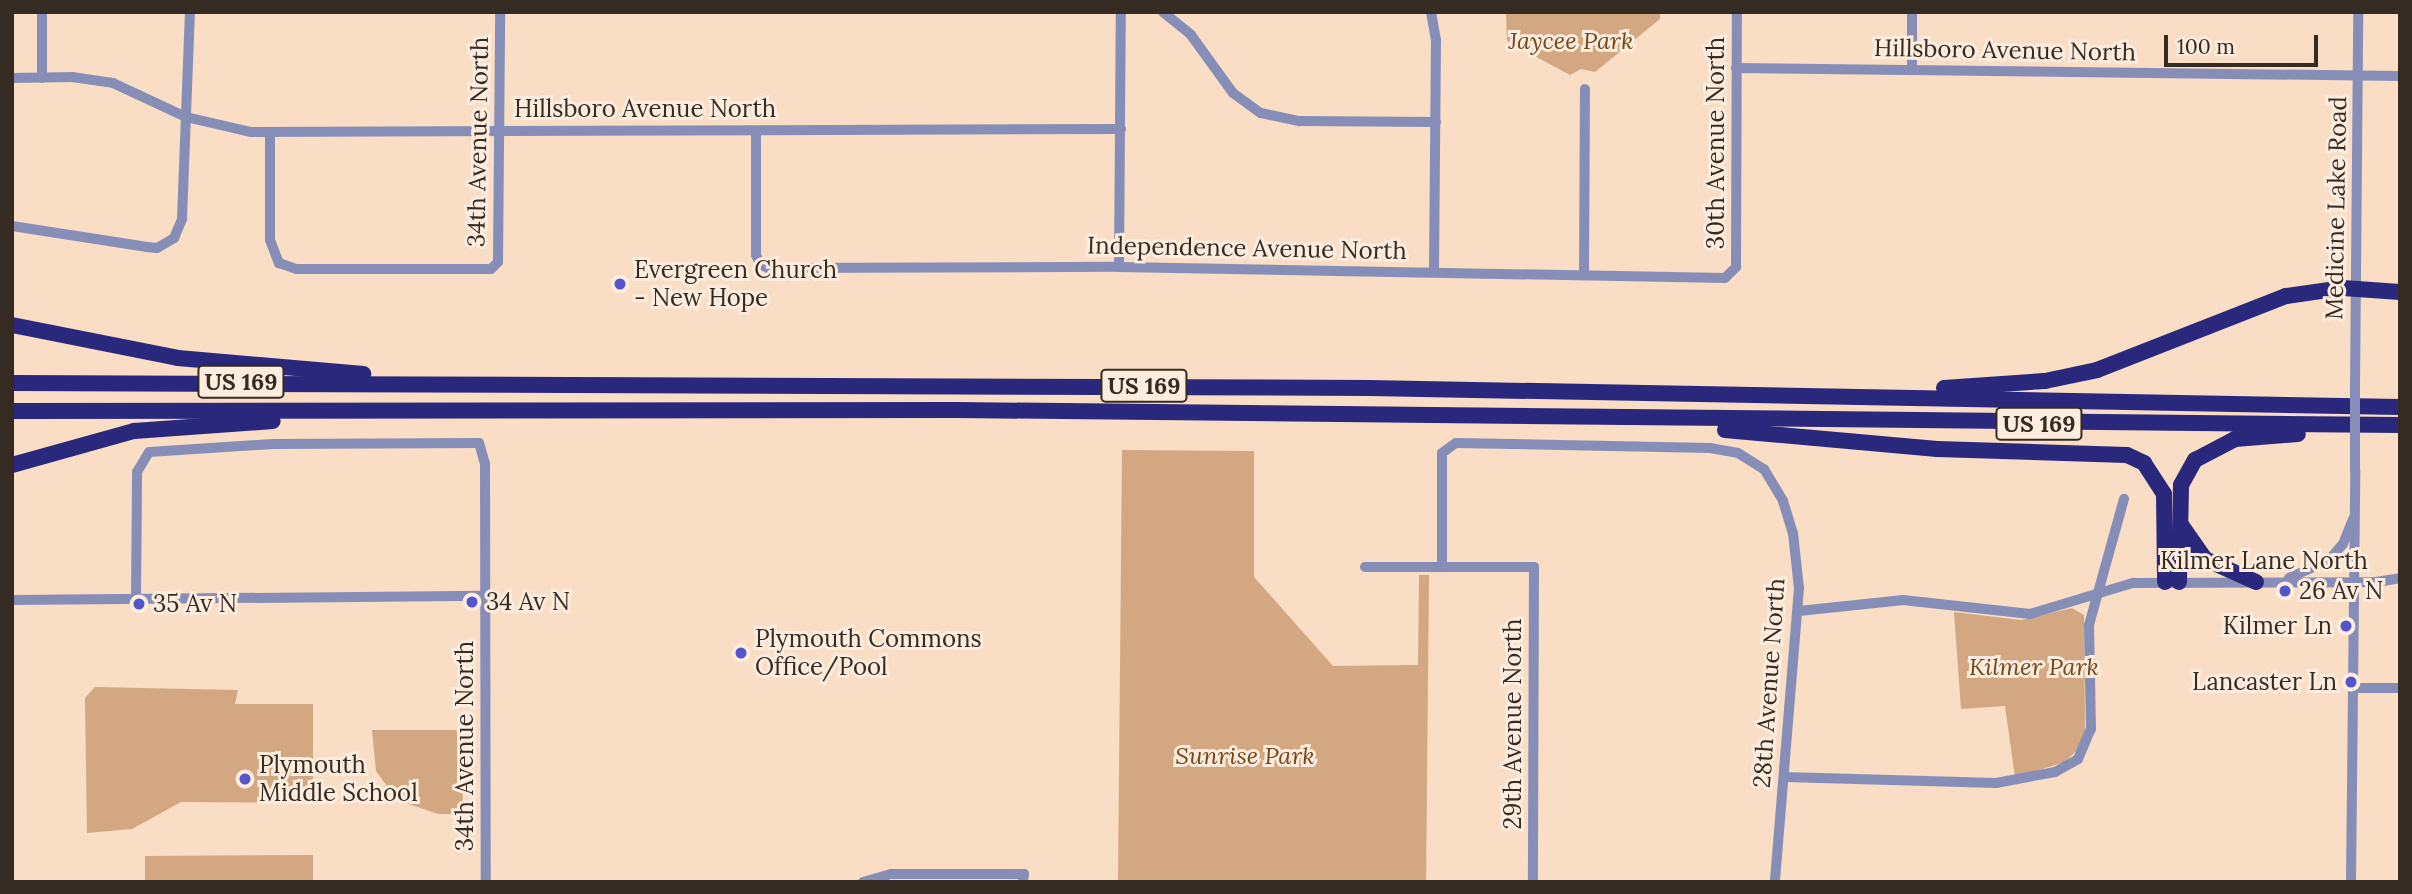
<!DOCTYPE html>
<style>
body{margin:0}
#map{position:relative;width:2412px;height:894px;overflow:hidden;background:#f9ddc4;font-family:Lora,serif}
div>[style]{position:absolute}
.green>*{inset:0;background:#d3a781}
.minor>*{height:10px;margin:-5px;padding:0 5px;transform-origin:5px;border-radius:5px;background:#868eb7}
.highway>*{height:16px;margin:-8px;padding:0 8px;transform-origin:8px;border-radius:8px;background:#2a287d}
.minor-bridge>*{height:10px;margin:-5px;padding:0 5px;transform-origin:5px;border-radius:5px;background:#868eb7}
.dots>*{width:19px;height:19px;translate:-50% -50%;box-sizing:border-box;border:4px solid #feecde;border-radius:50%}
span{translate:-50% -50%;white-space:nowrap;text-align:center;line-height:1.15;-webkit-text-stroke:6px #feecde;paint-order:stroke}
.shield-label span{padding:2px 5px;background:#feecde;border:2px solid;border-radius:5px;-webkit-text-stroke-width:0}
.shield-label{font-size:23px;color:#362b22;font-weight:700}
.park-label{font-size:24px;color:#774819;font-style:italic}
.street-label{font-size:24px;color:#362b22}
.poi-label{font-size:24px;color:#362b22}
.left{translate:0 -50%;text-align:left}
.right{translate:-100% -50%;text-align:right}
.frame{position:absolute;inset:0;border:14px solid #362b22;pointer-events:none}
.scale{position:absolute;left:2164px;top:35px;width:154px;height:32px;box-sizing:border-box;border:4px solid #362b22;border-top:0;padding-left:9px;font-size:21px;line-height:24px;white-space:nowrap;color:#362b22;-webkit-text-stroke:5px #feecde;paint-order:stroke}
</style>
<div id="map">
<div class="green">
<i style="clip-path:polygon(1506px 12px,1660px 12px,1660px 19px,1595px 72px,1581px 69px,1570px 75px,1507px 41px)"></i>
<i style="clip-path:polygon(1122px 450px,1254px 451px,1254px 577px,1333px 666px,1418px 665px,1419px 575px,1429px 575px,1426px 882px,1118px 882px)"></i>
<i style="clip-path:polygon(2072px 608px,2084px 615px,2085px 731px,2077px 750px,2065px 762px,2015px 777px,2005px 706px,1961px 709px,1954px 612px,2021px 620px)"></i>
<i style="clip-path:polygon(95px 687px,238px 690px,235px 704px,313px 704px,313px 803px,181px 802px,132px 829px,87px 833px,85px 698px)"></i>
<i style="clip-path:polygon(372px 730px,456px 730px,462px 738px,463px 814px,438px 814px,397px 800px,376px 771px)"></i>
<i style="clip-path:polygon(313px 855px,313px 882px,145px 882px,145px 856px)"></i>
</div>
<div class="minor">
<i style="left:42px;top:12px;width:66px;rotate:90deg"></i>
<i style="left:1163px;top:12px;width:36px;rotate:39deg"></i>
<i style="left:1191px;top:35px;width:72px;rotate:54.1deg"></i>
<i style="left:1233px;top:93px;width:34px;rotate:36deg"></i>
<i style="left:1261px;top:113px;width:40px;rotate:12deg"></i>
<i style="left:1300px;top:121px;width:136px;rotate:0.4deg"></i>
<i style="left:1431px;top:12px;width:28px;rotate:80deg"></i>
<i style="left:1436px;top:40px;width:232px;rotate:90.5deg"></i>
<i style="left:1736px;top:68px;width:664px;rotate:0.69deg"></i>
<i style="left:1912px;top:70px;width:58px;rotate:-90deg"></i>
<i style="left:12px;top:78px;width:60px;rotate:-1deg"></i>
<i style="left:72px;top:77px;width:41px;rotate:8.3deg"></i>
<i style="left:113px;top:83px;width:81px;rotate:25deg"></i>
<i style="left:186px;top:117px;width:67px;rotate:13deg"></i>
<i style="left:251px;top:132px;width:870px;rotate:-0.2deg"></i>
<i style="left:756px;top:131px;width:124px;rotate:90deg"></i>
<i style="left:756px;top:255px;width:10px;rotate:66deg"></i>
<i style="left:760px;top:264px;width:9px;rotate:27deg"></i>
<i style="left:768px;top:268px;width:351px;rotate:-0.2deg"></i>
<i style="left:1119px;top:267px;width:606px;rotate:1.04deg"></i>
<i style="left:1725px;top:278px;width:16px;rotate:-45deg"></i>
<i style="left:1736px;top:267px;width:255px;rotate:-89.8deg"></i>
<i style="left:270px;top:133px;width:107px;rotate:90deg"></i>
<i style="left:270px;top:240px;width:25px;rotate:69deg"></i>
<i style="left:279px;top:263px;width:18px;rotate:19deg"></i>
<i style="left:296px;top:269px;width:195px"></i>
<i style="left:491px;top:269px;width:10px;rotate:-45deg"></i>
<i style="left:498px;top:262px;width:250px;rotate:-89.5deg"></i>
<i style="left:12px;top:226px;width:137px;rotate:8.8deg"></i>
<i style="left:147px;top:247px;width:10px;rotate:6deg"></i>
<i style="left:157px;top:248px;width:20px;rotate:-30deg"></i>
<i style="left:174px;top:238px;width:21px;rotate:-67deg"></i>
<i style="left:182px;top:219px;width:207px;rotate:-87.8deg"></i>
<i style="left:1119px;top:267px;width:255px;rotate:-89.6deg"></i>
<i style="left:1584px;top:274px;width:185px;rotate:-89.7deg"></i>
<i style="left:2355px;top:387px;width:375px;rotate:-89.5deg"></i>
<i style="left:1365px;top:567px;width:169px"></i>
<i style="left:1534px;top:567px;width:315px;rotate:90.2deg"></i>
<i style="left:1442px;top:567px;width:114px;rotate:-90deg"></i>
<i style="left:1442px;top:453px;width:17px;rotate:-36deg"></i>
<i style="left:1456px;top:443px;width:254px;rotate:1.1deg"></i>
<i style="left:1710px;top:448px;width:28px;rotate:10deg"></i>
<i style="left:1738px;top:453px;width:31px;rotate:32deg"></i>
<i style="left:1764px;top:469px;width:37px;rotate:59deg"></i>
<i style="left:1783px;top:501px;width:34px;rotate:73deg"></i>
<i style="left:1793px;top:533px;width:55px;rotate:83.8deg"></i>
<i style="left:1799px;top:588px;width:295px;rotate:94.7deg"></i>
<i style="left:2289px;top:578px;width:44px;rotate:-24.2deg"></i>
<i style="left:2329px;top:560px;width:21px;rotate:-49deg"></i>
<i style="left:2343px;top:544px;width:27px;rotate:-68deg"></i>
<i style="left:136px;top:597px;width:125px;rotate:-89.5deg"></i>
<i style="left:137px;top:472px;width:23px;rotate:-59deg"></i>
<i style="left:149px;top:452px;width:124px;rotate:-3.7deg"></i>
<i style="left:273px;top:444px;width:206px;rotate:-0.3deg"></i>
<i style="left:479px;top:443px;width:22px;rotate:74deg"></i>
<i style="left:485px;top:464px;width:418px;rotate:89.9deg"></i>
<i style="left:12px;top:600px;width:474px;rotate:-0.5deg"></i>
<i style="left:1799px;top:611px;width:105px;rotate:-6deg"></i>
<i style="left:1903px;top:600px;width:128px;rotate:6.3deg"></i>
<i style="left:2030px;top:614px;width:108px;rotate:-16.8deg"></i>
<i style="left:2133px;top:583px;width:243px;rotate:-0.2deg"></i>
<i style="left:2376px;top:582px;width:24px;rotate:-9deg"></i>
<i style="left:2353px;top:688px;width:47px"></i>
<i style="left:1785px;top:777px;width:211px;rotate:1.6deg"></i>
<i style="left:1996px;top:783px;width:60px;rotate:-10.6deg"></i>
<i style="left:2055px;top:772px;width:26px;rotate:-29deg"></i>
<i style="left:2078px;top:759px;width:33px;rotate:-67deg"></i>
<i style="left:2091px;top:729px;width:104px;rotate:-91.1deg"></i>
<i style="left:2089px;top:625px;width:131px;rotate:-74.5deg"></i>
<i style="left:863px;top:882px;width:29px;rotate:-16deg"></i>
<i style="left:891px;top:874px;width:133px"></i>
<i style="left:1024px;top:874px;width:8px;rotate:97deg"></i>
<i style="left:2351px;top:882px;width:412px;rotate:-89.4deg"></i>
</div>
<div class="highway">
<i style="left:12px;top:325px;width:169px;rotate:11.2deg"></i>
<i style="left:178px;top:358px;width:186px;rotate:4.9deg"></i>
<i style="left:12px;top:383px;width:1357px;rotate:0.21deg"></i>
<i style="left:1369px;top:388px;width:1031px;rotate:1.06deg"></i>
<i style="left:1944px;top:388px;width:101px;rotate:-4deg"></i>
<i style="left:2045px;top:381px;width:53px;rotate:-11.9deg"></i>
<i style="left:2097px;top:370px;width:203px;rotate:-21.4deg"></i>
<i style="left:2286px;top:296px;width:58px;rotate:-8deg"></i>
<i style="left:2343px;top:288px;width:57px;rotate:4deg"></i>
<i style="left:12px;top:411px;width:945px;rotate:-0.06deg"></i>
<i style="left:957px;top:410px;width:1443px;rotate:0.6deg"></i>
<i style="left:1725px;top:430px;width:213px;rotate:5.1deg"></i>
<i style="left:1937px;top:449px;width:190px;rotate:1.8deg"></i>
<i style="left:2127px;top:455px;width:19px;rotate:25deg"></i>
<i style="left:2144px;top:463px;width:37px;rotate:57deg"></i>
<i style="left:2164px;top:494px;width:88px;rotate:89.3deg"></i>
<i style="left:12px;top:465px;width:127px;rotate:-15.6deg"></i>
<i style="left:134px;top:431px;width:139px;rotate:-4.1deg"></i>
<i style="left:2182px;top:526px;width:40px;rotate:55.1deg"></i>
<i style="left:2205px;top:559px;width:56px;rotate:24.3deg"></i>
<i style="left:2179px;top:582px;width:97px;rotate:-88.8deg"></i>
<i style="left:2181px;top:485px;width:29px;rotate:-61deg"></i>
<i style="left:2195px;top:460px;width:45px;rotate:-27.7deg"></i>
<i style="left:2235px;top:439px;width:63px;rotate:-4.5deg"></i>
</div>
<div class="minor-bridge">
<i style="left:2355px;top:470px;width:83px;rotate:-90deg"></i>
</div>
<div class="dots">
<i style="left:620px;top:284px;background:#5255cb"></i>
<i style="left:2285px;top:591px;background:#5255cb"></i>
<i style="left:472px;top:602px;background:#5255cb"></i>
<i style="left:139px;top:604px;background:#5255cb"></i>
<i style="left:2346px;top:626px;background:#5255cb"></i>
<i style="left:741px;top:653px;background:#5255cb"></i>
<i style="left:2351px;top:682px;background:#5255cb"></i>
<i style="left:245px;top:779px;background:#5255cb"></i>
</div>
<div class="shield-label">
<span style="left:241px;top:382px">US 169</span>
<span style="left:1144px;top:386px">US 169</span>
<span style="left:2039px;top:424px">US 169</span>
</div>
<div class="park-label">
<span style="left:1571px;top:41px">Jaycee Park</span>
<span style="left:2034px;top:667px">Kilmer Park</span>
<span style="left:1245px;top:756px">Sunrise Park</span>
</div>
<div class="street-label">
<span style="left:2005px;top:50px;rotate:1deg">Hillsboro Avenue North</span>
<span style="left:645px;top:109px">Hillsboro Avenue North</span>
<span style="left:478px;top:142px;rotate:-89deg">34th Avenue North</span>
<span style="left:1716px;top:143px;rotate:-90deg">30th Avenue North</span>
<span style="left:2336px;top:208px;rotate:-89deg">Medicine Lake Road</span>
<span style="left:1247px;top:248px;rotate:1deg">Independence Avenue North</span>
<span style="left:2264px;top:561px">Kilmer Lane North</span>
<span style="left:1769px;top:683px;rotate:-86deg">28th Avenue North</span>
<span style="left:1513px;top:724px;rotate:-90deg">29th Avenue North</span>
<span style="left:465px;top:746px;rotate:-90deg">34th Avenue North</span>
</div>
<div class="poi-label">
<span class="left" style="left:634px;top:284px">Evergreen Church<br>- New Hope</span>
<span class="left" style="left:2299px;top:591px">26 Av N</span>
<span class="left" style="left:486px;top:602px">34 Av N</span>
<span class="left" style="left:153px;top:604px">35 Av N</span>
<span class="right" style="left:2332px;top:626px">Kilmer Ln</span>
<span class="left" style="left:755px;top:653px">Plymouth Commons<br>Office/Pool</span>
<span class="right" style="left:2337px;top:682px">Lancaster Ln</span>
<span class="left" style="left:259px;top:779px">Plymouth<br>Middle School</span>
</div>
<div class="frame"></div>
<div class="scale">100 m</div>
</div>
